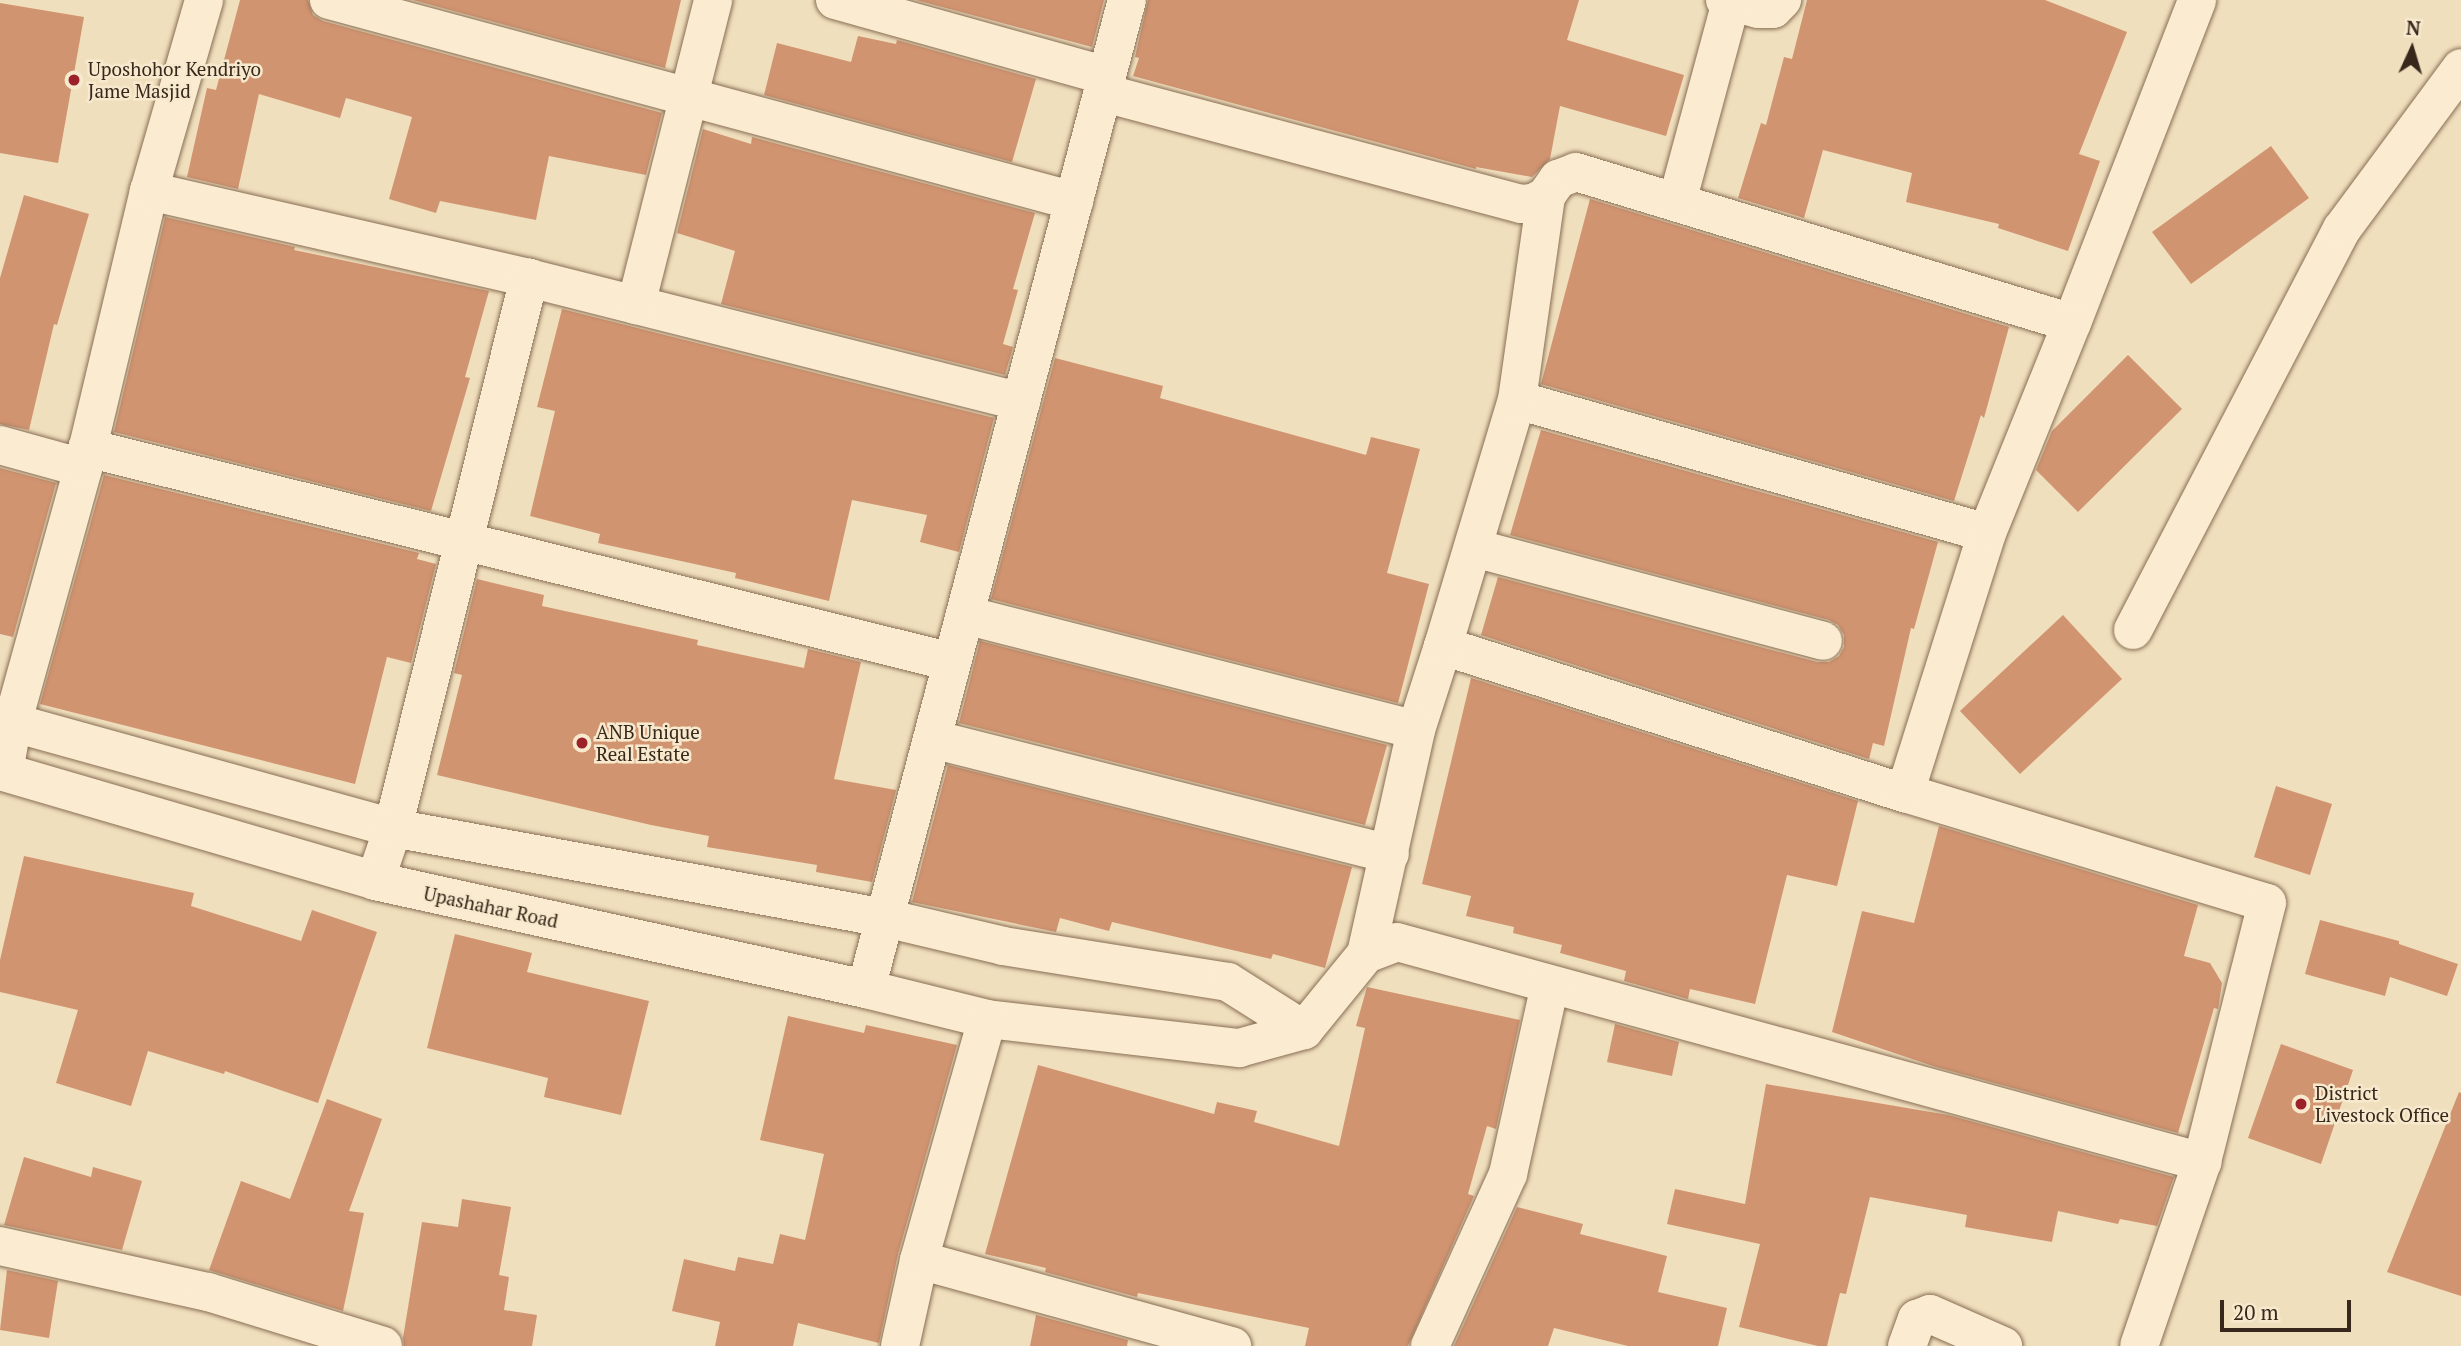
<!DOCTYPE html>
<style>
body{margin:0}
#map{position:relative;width:2461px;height:1346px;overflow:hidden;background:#f0dfbd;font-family:"PT Serif",serif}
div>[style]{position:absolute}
.building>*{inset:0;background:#d19471}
.roads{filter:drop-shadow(0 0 2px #896e55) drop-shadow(0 0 2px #896e55)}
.minor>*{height:38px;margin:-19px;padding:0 19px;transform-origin:19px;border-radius:19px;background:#fbecd1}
.tertiary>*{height:38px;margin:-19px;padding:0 19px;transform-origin:19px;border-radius:19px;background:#fbecd1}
.dots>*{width:19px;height:19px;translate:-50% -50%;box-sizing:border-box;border:4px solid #f7e9cd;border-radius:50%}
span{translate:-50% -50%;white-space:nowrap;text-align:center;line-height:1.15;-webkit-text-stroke:5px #f7e9cd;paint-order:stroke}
.poi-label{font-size:19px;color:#38271b}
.left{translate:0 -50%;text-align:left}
.street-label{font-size:19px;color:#38271b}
.north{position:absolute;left:2377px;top:14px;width:70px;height:70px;-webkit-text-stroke:5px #f7e9cd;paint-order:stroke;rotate:4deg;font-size:19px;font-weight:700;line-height:28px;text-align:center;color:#38271b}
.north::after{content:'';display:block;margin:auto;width:24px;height:32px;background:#38271b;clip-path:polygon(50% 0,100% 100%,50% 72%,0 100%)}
.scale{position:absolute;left:2220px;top:1300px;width:131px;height:32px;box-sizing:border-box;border:4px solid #38271b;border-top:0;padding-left:9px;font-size:21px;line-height:24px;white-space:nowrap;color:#38271b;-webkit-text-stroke:5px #f7e9cd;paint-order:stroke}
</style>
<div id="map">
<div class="building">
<i style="clip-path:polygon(240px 0,308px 0,313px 15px,323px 21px,662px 113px,646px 175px,549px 156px,536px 220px,440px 201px,436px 213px,389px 199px,412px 117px,346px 98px,340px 118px,259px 94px,238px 189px,187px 177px,207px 88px,216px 90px)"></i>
<i style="clip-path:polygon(413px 0,681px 0,665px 68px)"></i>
<i style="clip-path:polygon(916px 0,1104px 0,1092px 47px)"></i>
<i style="clip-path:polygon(1148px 0,1579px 0,1567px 40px,1684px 75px,1666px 136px,1560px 106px,1550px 159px,1532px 177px,1476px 167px,1476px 169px,1133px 76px,1139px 58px,1135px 57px)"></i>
<i style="clip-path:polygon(1807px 0,2045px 0,2127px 32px,2079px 154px,2100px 161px,2068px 251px,1998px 228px,1999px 224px,1906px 202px,1912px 173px,1823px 150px,1804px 218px,1738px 198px,1761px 123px,1766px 125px,1784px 57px,1792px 59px)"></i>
<i style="clip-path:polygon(0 3px,84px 17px,58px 163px,0 153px)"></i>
<i style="clip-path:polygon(858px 36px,896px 44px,897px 40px,1036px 79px,1012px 162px,764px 95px,777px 43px,851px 62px)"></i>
<i style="clip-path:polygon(703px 129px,751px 144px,752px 137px,1035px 213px,1013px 289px,1018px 290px,1003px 344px,1013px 347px,1005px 375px,721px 304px,735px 251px,677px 233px)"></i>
<i style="clip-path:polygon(2271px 146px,2309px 198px,2191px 284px,2152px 232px)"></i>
<i style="clip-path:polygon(24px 195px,89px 214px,57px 325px,54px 324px,29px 430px,0 424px,0 278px)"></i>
<i style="clip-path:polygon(1590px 199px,2009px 327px,1984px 418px,1981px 415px,1954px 501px,1541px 384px)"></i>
<i style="clip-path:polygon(165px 217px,295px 247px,294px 250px,489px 291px,465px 377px,470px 378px,431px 511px,114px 432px)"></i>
<i style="clip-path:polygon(562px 309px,994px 418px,959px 552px,920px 542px,927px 515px,852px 500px,829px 601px,735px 578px,736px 573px,598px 543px,600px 534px,530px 516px,555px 411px,537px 407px)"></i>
<i style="clip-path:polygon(2128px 355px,2182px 409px,2078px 512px,2036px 470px,2052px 431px)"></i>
<i style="clip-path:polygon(1055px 358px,1163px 386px,1160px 398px,1366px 455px,1371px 437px,1420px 449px,1387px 573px,1429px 584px,1398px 703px,991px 599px)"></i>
<i style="clip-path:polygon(1541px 430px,1938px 542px,1914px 629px,1911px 628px,1884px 746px,1873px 743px,1869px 759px,1481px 635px,1498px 577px,1817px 662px,1829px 662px,1839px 656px,1844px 647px,1844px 635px,1838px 625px,1829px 620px,1510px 535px)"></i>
<i style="clip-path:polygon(0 468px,56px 483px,13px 637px,0 634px)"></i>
<i style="clip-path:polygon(104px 475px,419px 553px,417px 559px,436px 564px,411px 663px,387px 657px,355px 784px,40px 704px)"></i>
<i style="clip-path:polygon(477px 579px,544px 595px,542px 606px,698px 640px,697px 645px,804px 668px,808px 649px,861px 662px,834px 779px,896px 790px,872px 882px,816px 872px,817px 865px,707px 847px,709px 836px,651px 825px,437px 775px,462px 675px,454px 673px)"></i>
<i style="clip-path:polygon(2063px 615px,2122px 679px,2020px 774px,1960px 711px)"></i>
<i style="clip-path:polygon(980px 641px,1387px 745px,1365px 825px,959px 723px)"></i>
<i style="clip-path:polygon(1471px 678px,1858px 801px,1837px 886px,1787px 875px,1755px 1004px,1690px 989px,1688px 999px,1624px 981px,1626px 971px,1560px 953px,1562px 945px,1513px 933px,1514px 927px,1466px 916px,1471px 896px,1422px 884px)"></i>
<i style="clip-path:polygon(948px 765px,1352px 867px,1325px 968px,1273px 954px,1271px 959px,1112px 922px,1109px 931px,1060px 918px,1056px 932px,912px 902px)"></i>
<i style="clip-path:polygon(2276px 786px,2332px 804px,2310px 875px,2254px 857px)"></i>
<i style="clip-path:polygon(1939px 826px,2198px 905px,2184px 956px,2210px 963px,2222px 983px,2218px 1009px,2214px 1008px,2178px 1133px,1936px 1067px,1832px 1032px,1862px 911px,1914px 923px)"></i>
<i style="clip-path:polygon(24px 856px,194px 893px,191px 906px,301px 941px,312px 910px,377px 932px,318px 1103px,225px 1071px,224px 1074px,148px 1051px,131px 1106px,56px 1083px,78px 1010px,0 992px,0 960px)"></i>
<i style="clip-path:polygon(2320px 920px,2399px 941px,2399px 944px,2458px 964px,2447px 996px,2390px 977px,2385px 996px,2305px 974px)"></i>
<i style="clip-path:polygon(455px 934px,532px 953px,527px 972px,649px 1001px,621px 1115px,544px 1097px,548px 1078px,427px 1048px)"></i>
<i style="clip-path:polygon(1367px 987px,1520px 1020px,1496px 1129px,1487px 1126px,1468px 1194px,1474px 1196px,1408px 1346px,1305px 1346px,1309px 1328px,1138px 1293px,1137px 1297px,1045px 1272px,1046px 1268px,985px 1254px,1038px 1065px,1214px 1114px,1217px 1102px,1257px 1111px,1254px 1122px,1339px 1146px,1365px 1028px,1356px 1026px)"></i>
<i style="clip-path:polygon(788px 1016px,864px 1033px,866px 1025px,957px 1045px,898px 1254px,879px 1343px,798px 1323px,793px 1346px,715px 1346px,720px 1322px,672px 1311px,684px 1259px,735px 1271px,738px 1257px,773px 1264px,780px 1234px,805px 1240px,824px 1154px,760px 1140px)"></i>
<i style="clip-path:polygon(1615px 1024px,1679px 1042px,1672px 1076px,1607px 1062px)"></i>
<i style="clip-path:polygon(2281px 1044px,2353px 1070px,2321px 1164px,2248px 1138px)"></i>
<i style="clip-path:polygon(1766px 1084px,1948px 1115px,2174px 1177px,2157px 1226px,2120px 1219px,2118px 1224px,2058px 1211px,2052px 1242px,1965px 1227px,1967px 1215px,1870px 1197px,1846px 1294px,1840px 1293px,1827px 1346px,1818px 1346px,1739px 1327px,1760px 1244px,1667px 1224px,1675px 1189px,1745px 1204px)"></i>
<i style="clip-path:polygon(2459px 1092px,2461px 1093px,2461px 1296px,2387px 1272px)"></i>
<i style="clip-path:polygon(327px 1099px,382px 1119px,349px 1211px,364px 1213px,343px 1311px,209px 1270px,241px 1181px,290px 1199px)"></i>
<i style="clip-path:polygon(24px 1157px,91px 1177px,93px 1167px,142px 1181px,122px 1250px,4px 1225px)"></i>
<i style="clip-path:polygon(462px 1199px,511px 1207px,499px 1275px,509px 1277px,504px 1310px,537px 1315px,532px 1346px,404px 1346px,403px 1338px,422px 1222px,458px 1227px)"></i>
<i style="clip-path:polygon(1517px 1207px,1583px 1224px,1580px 1234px,1667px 1256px,1658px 1292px,1727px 1308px,1718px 1346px,1628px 1346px,1554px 1328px,1548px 1346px,1454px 1346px)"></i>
<i style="clip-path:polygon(7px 1270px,58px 1281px,49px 1338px,0 1330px)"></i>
<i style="clip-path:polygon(1036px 1315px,1128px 1340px,1127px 1346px,1030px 1346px)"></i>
</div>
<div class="roads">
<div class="minor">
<i style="left:329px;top:0;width:772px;rotate:15.1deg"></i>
<i style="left:835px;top:0;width:282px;rotate:15.6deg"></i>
<i style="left:1725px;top:0;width:34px;rotate:15deg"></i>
<i style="left:1758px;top:9px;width:15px"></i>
<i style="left:1773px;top:9px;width:13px;rotate:-45deg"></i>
<i style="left:1104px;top:93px;width:432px;rotate:14.9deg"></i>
<i style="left:1521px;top:204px;width:12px;rotate:-5deg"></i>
<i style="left:1533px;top:203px;width:15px;rotate:-28deg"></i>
<i style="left:1546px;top:196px;width:21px;rotate:-55deg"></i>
<i style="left:1558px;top:179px;width:19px;rotate:-21deg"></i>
<i style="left:1576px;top:172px;width:518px;rotate:16.93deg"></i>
<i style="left:2072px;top:323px;width:346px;rotate:-68.8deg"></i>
<i style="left:149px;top:191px;width:390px;rotate:12.9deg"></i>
<i style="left:1677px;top:202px;width:207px;rotate:-74.9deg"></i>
<i style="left:636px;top:305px;width:397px;rotate:14.1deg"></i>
<i style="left:1517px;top:400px;width:488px;rotate:15.8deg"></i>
<i style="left:0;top:445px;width:86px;rotate:15.5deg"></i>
<i style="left:87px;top:448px;width:891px;rotate:13.9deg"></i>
<i style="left:1474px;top:548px;width:361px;rotate:14.9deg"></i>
<i style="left:965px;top:615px;width:465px;rotate:14.3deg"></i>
<i style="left:1416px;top:730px;width:88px;rotate:-72.2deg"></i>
<i style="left:1443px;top:646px;width:485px;rotate:17.7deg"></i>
<i style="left:1905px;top:793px;width:378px;rotate:16.9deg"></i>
<i style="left:2267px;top:903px;width:267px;rotate:104.1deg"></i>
<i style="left:2202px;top:1162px;width:194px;rotate:108.9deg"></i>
<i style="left:2133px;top:630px;width:452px;rotate:-62.5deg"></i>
<i style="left:2342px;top:229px;width:200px;rotate:-53.5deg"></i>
<i style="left:1443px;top:646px;width:257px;rotate:-73.3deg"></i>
<i style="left:1517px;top:400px;width:206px;rotate:-81.9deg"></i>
<i style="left:932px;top:739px;width:472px;rotate:14.1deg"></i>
<i style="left:4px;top:772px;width:52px;rotate:-80deg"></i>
<i style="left:13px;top:721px;width:263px;rotate:-74.5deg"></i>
<i style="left:83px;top:468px;width:285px;rotate:-76.6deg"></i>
<i style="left:149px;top:191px;width:199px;rotate:-73.9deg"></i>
<i style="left:1905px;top:793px;width:273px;rotate:-72.5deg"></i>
<i style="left:1987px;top:533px;width:227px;rotate:-68deg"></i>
<i style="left:375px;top:881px;width:56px;rotate:-71.2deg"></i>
<i style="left:393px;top:828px;width:567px;rotate:-76.11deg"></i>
<i style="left:529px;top:278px;width:110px;rotate:14.2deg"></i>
<i style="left:636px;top:305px;width:315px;rotate:-75.8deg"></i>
<i style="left:1366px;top:954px;width:230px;rotate:-77.4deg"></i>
<i style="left:866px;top:989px;width:1023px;rotate:-75.22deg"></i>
<i style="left:1304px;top:1030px;width:98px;rotate:-50.8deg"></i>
<i style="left:1366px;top:954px;width:33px;rotate:-21deg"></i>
<i style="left:1397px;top:942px;width:835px;rotate:15.29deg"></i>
<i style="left:0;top:1246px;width:213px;rotate:12.5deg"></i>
<i style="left:208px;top:1292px;width:183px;rotate:17.1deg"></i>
<i style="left:919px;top:1260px;width:325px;rotate:15.4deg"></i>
<i style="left:1430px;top:1346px;width:189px;rotate:-65.6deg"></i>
<i style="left:1508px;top:1174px;width:194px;rotate:-77.5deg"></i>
<i style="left:1907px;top:1346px;width:29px;rotate:-70deg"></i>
<i style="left:1917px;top:1319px;width:14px;rotate:-21deg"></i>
<i style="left:1930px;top:1314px;width:80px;rotate:23.7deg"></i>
</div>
<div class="tertiary">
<i style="left:0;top:719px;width:408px;rotate:15.5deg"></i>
<i style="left:393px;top:828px;width:500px;rotate:10.37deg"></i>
<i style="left:885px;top:918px;width:121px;rotate:13.3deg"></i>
<i style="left:1003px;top:946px;width:228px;rotate:9.1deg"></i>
<i style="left:1228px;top:982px;width:90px;rotate:32.3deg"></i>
<i style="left:0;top:771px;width:391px;rotate:16.3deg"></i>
<i style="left:375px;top:881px;width:503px;rotate:12.41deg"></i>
<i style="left:866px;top:989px;width:125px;rotate:13.9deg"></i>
<i style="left:987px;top:1019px;width:254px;rotate:6.6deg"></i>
<i style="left:1239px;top:1048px;width:67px;rotate:-15.5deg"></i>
<i style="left:900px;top:1346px;width:88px;rotate:-77.5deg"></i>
<i style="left:919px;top:1260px;width:250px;rotate:-74.2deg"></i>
</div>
</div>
<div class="dots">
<i style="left:74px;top:80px;background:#9c2229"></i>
<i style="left:582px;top:743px;background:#9c2229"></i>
<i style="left:2301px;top:1104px;background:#9c2229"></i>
</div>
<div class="poi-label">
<span class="left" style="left:88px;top:80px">Uposhohor Kendriyo<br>Jame Masjid</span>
<span class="left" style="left:596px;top:743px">ANB Unique<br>Real Estate</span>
<span class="left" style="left:2315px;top:1104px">District<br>Livestock Office</span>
</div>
<div class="street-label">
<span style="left:491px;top:907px;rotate:12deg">Upashahar Road</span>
</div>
<div class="north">N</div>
<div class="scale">20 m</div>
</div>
